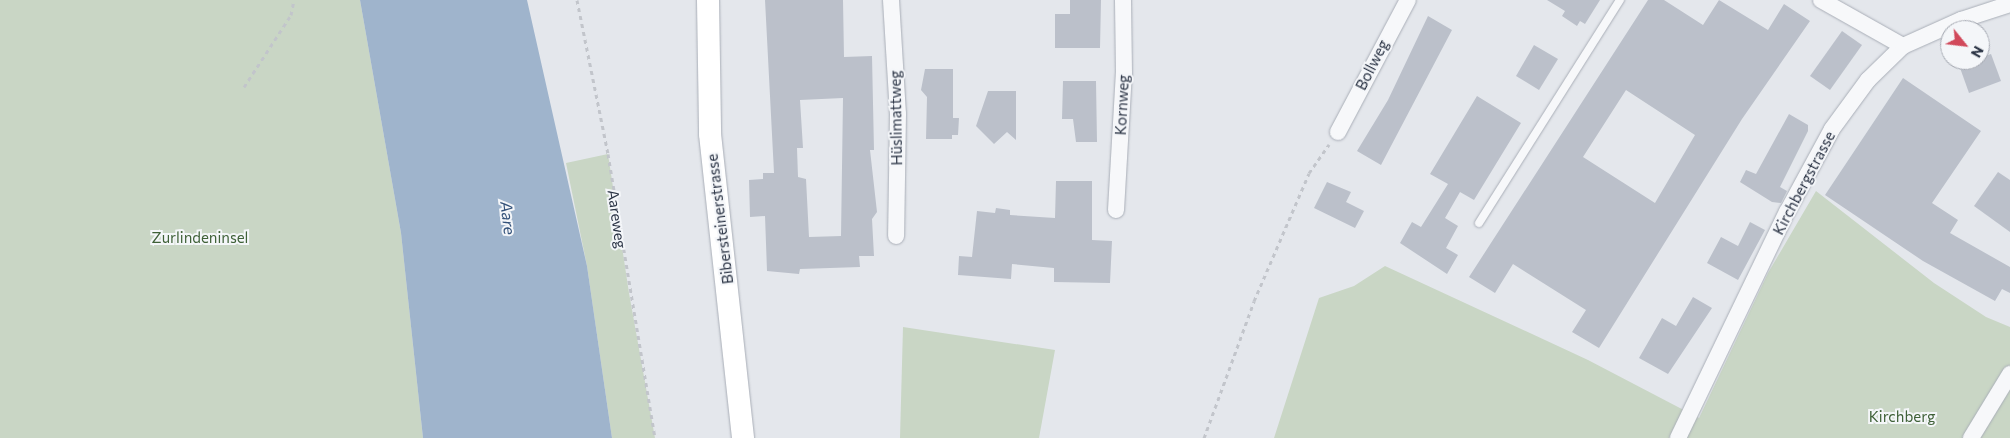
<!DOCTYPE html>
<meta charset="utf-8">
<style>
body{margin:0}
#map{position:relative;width:2010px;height:438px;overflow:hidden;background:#e4e7ec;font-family:Commissioner,sans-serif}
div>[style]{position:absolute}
.green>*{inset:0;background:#c9d6c5}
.water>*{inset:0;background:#9fb4cc}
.building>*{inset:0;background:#bbc0ca}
.path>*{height:3px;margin-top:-1.5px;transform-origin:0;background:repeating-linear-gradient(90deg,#c2c5cb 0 4px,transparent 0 8px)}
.roads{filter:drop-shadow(0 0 1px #a9aeb7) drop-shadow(0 0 1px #a9aeb7)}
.lane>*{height:8px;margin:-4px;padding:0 4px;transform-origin:4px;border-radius:4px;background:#f7f8fa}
.street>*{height:16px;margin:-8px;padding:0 8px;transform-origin:8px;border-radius:8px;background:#f7f8fa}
.secondary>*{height:22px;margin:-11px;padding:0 11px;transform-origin:11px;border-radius:11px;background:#fff}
span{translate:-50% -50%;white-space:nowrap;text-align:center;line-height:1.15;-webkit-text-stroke:4px #f4f6f9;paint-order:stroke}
.street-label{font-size:15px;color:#2b3445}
.park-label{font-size:15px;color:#3f6138}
.water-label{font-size:16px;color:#34527a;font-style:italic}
.north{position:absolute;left:1940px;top:20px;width:50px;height:50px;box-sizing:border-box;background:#f4f6f9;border:1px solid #a4a8b1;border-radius:50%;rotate:119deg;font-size:14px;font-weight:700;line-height:20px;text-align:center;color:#2b3445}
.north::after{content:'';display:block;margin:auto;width:18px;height:22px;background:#d1495b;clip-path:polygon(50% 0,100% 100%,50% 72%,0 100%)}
</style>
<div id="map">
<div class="green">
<i style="clip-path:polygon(0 0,360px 0,401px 233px,423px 438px,0 438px)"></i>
<i style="clip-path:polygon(608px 154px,629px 293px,655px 438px,612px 438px,587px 266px,566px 163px)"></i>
<i style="clip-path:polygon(1816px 191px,1934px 283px,1986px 317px,2010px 327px,2010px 367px,1967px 438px,1274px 438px,1319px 298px,1354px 286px,1385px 266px,1588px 360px,1699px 418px,1768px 273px)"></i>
<i style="clip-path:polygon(903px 327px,1055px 350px,1039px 438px,900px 438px)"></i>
<i style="clip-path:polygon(2010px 383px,2010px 438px,1975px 438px)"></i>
</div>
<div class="water">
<i style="clip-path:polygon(360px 0,527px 0,587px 266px,612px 438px,423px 438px,401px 233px)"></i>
</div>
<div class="building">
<i style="clip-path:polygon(evenodd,765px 0,843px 0,844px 57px,872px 56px,874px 150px,870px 150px,877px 212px,872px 219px,874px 256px,859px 256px,860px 267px,800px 269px,799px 274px,767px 271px,765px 216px,750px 217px,749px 180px,763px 179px,763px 173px,774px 173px,765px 0,843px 98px,841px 236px,809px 237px,806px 179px,798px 177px,797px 148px,803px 148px,800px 100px,843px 98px)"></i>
<i style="clip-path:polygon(1070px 0,1101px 0,1100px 48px,1055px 48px,1055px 14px,1070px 14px)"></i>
<i style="clip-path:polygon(1547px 0,1600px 0,1585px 24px,1580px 21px,1577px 26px,1562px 16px,1565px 11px)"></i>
<i style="clip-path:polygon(evenodd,1648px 0,1664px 0,1703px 25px,1719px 0,1768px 30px,1784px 4px,1810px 21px,1742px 119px,1599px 348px,1572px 332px,1586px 310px,1513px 264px,1495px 293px,1469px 277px,1648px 0,1626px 90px,1695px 135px,1655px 203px,1583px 157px,1626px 90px)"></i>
<i style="clip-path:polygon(1428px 16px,1452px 30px,1381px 165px,1357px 151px,1388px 100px)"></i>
<i style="clip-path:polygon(1842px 31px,1862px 45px,1830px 90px,1810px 76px)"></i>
<i style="clip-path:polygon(1534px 45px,1558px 59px,1539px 90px,1516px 76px)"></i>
<i style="clip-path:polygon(1991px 54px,2001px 81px,1969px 93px,1959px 65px)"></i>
<i style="clip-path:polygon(925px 69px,953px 69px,953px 118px,959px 118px,958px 135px,952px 135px,952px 139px,926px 139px,927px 97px,921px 90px)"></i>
<i style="clip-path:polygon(1903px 78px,1981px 131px,1932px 203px,1958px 220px,1950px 233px,2010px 267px,2010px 293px,2002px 289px,1995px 301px,1923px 261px,1825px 195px)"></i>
<i style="clip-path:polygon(1063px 81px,1096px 81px,1097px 142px,1076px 142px,1073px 119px,1062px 119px)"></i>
<i style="clip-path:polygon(988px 91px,1016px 91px,1016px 140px,1007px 132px,994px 144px,976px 126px)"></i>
<i style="clip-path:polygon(1477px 96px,1521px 123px,1474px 200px,1460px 192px,1445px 218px,1458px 226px,1446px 248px,1458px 255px,1447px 274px,1400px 243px,1412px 222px,1421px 227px,1448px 184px,1430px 174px)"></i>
<i style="clip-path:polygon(1789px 114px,1808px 125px,1808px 131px,1780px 187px,1787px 191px,1781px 203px,1772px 202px,1740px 182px,1746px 170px,1756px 174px)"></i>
<i style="clip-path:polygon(1998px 172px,2010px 180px,2010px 232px,1974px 206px)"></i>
<i style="clip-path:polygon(1056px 181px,1092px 181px,1092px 240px,1112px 241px,1110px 283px,1054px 282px,1054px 268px,1012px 264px,1011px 279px,958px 275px,959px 256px,972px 257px,977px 211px,995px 213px,996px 208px,1010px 210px,1010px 215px,1055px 218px)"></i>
<i style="clip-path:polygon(1327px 182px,1351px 192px,1346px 202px,1364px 211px,1355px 228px,1314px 208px)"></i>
<i style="clip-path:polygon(1750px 222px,1765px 230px,1738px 280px,1707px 263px,1721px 237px,1738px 246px)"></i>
<i style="clip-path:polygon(1693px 297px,1712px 308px,1668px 374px,1639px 358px,1662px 318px,1676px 326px)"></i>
</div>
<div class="path">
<i style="left:577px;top:0;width:157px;rotate:78.6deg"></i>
<i style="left:608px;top:154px;width:288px;rotate:80.6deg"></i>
<i style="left:244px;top:87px;width:86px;rotate:-56.9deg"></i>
<i style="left:291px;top:15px;width:15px;rotate:-79deg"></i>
<i style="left:1204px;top:438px;width:146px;rotate:-69.9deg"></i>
<i style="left:1254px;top:301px;width:139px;rotate:-66.7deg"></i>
<i style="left:1309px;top:173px;width:35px;rotate:-55deg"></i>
</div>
<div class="roads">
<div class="lane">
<i style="left:1479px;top:223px;width:264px;rotate:-57.7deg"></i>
</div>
<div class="street">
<i style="left:891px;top:0;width:114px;rotate:86.5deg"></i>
<i style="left:898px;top:114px;width:122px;rotate:90.9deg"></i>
<i style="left:1821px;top:0;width:94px;rotate:29.3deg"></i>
<i style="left:1338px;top:132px;width:149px;rotate:-62.1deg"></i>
<i style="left:1116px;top:210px;width:137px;rotate:-86.7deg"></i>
<i style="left:1124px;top:73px;width:73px;rotate:-90.8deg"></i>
<i style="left:1678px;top:438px;width:251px;rotate:-64.3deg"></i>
<i style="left:1787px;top:212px;width:94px;rotate:-61.5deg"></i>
<i style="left:1832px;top:129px;width:61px;rotate:-53.7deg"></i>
<i style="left:1868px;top:80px;width:49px;rotate:-44.2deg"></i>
<i style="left:1903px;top:46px;width:64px;rotate:-24.1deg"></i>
<i style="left:1961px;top:20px;width:52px;rotate:-18.1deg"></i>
<i style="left:1971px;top:438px;width:75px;rotate:-58.6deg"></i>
</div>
<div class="secondary">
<i style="left:708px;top:0;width:134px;rotate:89.1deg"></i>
<i style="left:710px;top:134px;width:306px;rotate:83.8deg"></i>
</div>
</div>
<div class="street-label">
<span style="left:1372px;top:65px;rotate:-63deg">Bollweg</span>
<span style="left:1122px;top:105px;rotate:-87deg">Kornweg</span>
<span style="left:896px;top:118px;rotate:-91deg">Hüslimattweg</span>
<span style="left:1804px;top:183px;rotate:-62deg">Kirchbergstrasse</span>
<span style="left:617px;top:219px;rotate:82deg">Aareweg</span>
<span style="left:720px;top:219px;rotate:-97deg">Bibersteinerstrasse</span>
</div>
<div class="park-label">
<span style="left:200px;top:238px">Zurlindeninsel</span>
<span style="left:1902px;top:417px">Kirchberg</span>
</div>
<div class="water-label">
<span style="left:508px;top:218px;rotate:83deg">Aare</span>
</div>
<div class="north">N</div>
</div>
